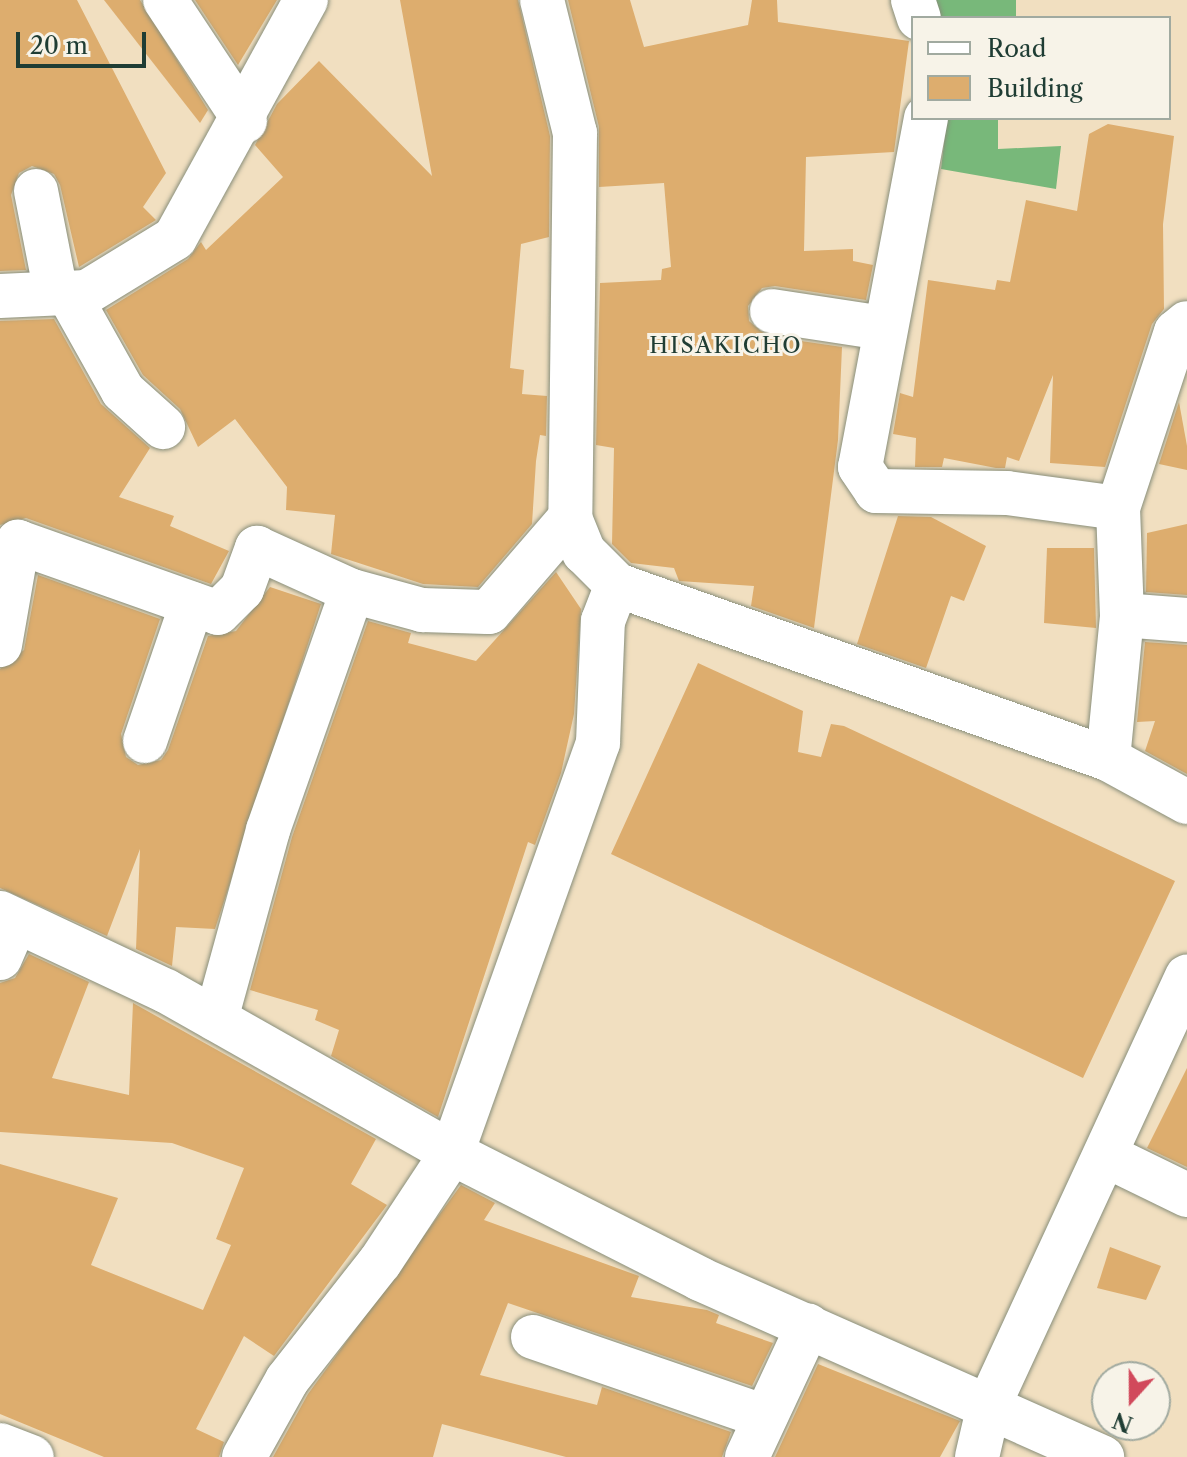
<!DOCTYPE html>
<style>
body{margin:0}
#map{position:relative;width:1187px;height:1457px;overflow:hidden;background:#f1dfc0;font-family:"Libre Caslon Text",serif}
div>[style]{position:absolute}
.forest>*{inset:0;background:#78b87a}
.building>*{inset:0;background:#ddad6e}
.roads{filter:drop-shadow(0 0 2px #888e7a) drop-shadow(0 0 2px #888e7a)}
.minor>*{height:44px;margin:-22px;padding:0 22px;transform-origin:22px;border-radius:22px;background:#fff}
span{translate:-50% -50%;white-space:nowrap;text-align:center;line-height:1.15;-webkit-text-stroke:6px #f7f3e8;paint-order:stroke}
.neighbourhood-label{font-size:22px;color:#1f3d34;letter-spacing:2px}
.legend{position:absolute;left:911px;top:16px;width:260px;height:104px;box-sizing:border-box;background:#f7f3e8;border:2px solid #a1aaa0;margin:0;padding:10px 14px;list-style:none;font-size:24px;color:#1f3d34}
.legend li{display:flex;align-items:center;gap:16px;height:40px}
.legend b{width:40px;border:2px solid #a1aaa0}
.north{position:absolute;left:1091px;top:1361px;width:80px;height:80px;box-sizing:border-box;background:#f7f3e8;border:2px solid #a1aaa0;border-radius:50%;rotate:201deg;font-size:22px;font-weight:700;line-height:32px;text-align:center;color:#1f3d34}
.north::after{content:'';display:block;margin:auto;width:28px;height:36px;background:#d1495b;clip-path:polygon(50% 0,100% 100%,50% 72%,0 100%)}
.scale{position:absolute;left:16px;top:32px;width:130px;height:36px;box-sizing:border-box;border:4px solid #1f3d34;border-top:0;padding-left:10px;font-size:24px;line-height:28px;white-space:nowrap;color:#1f3d34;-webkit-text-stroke:6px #f7f3e8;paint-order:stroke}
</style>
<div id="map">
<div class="forest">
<i style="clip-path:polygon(926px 0,1016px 0,1016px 18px,932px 18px)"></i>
<i style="clip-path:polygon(947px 118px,998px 118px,998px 149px,1061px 146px,1056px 189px,941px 169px)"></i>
</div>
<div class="building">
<i style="clip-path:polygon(0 0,77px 0,166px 173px,143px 207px,156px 220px,79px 267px,60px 185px,54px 174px,32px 166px,19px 173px,11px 195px,26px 270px,0 271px)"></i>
<i style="clip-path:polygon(104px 0,140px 0,208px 110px,200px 123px)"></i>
<i style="clip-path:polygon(195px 0,277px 0,238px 65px)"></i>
<i style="clip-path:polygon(400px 0,518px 0,550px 136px,549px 237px,521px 244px,510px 368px,524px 370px,522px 394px,547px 396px,546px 436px,540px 435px,536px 461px,532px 524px,478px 587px,423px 584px,331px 554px,335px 515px,286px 510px,287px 487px,235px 419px,198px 447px,180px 409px,143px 375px,106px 310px,188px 259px,201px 242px,206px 250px,283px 177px,255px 145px,277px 104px,319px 61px,432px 176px)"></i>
<i style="clip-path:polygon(568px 0,630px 0,644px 47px,748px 25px,752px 0,777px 0,778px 22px,909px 41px,894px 152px,806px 157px,804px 251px,853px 249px,853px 261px,873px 265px,866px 300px,775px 286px,762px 288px,748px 306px,749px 321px,767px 336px,842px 347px,838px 440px,814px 628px,751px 606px,754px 586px,679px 581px,674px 568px,631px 563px,612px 544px,614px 448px,596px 445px,600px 283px,661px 280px,662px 269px,671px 267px,664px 183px,599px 187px,599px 127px)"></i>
<i style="clip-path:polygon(1108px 124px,1174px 136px,1163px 224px,1164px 309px,1152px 324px,1105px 467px,1050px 463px,1053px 375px,1019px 461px,1007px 457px,1005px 468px,996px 468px,944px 458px,942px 467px,915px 467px,916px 438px,893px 434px,900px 393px,913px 397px,928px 280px,995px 290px,997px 280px,1010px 282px,1026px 200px,1077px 211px,1089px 134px)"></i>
<i style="clip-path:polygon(54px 319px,101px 404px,150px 448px,119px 497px,174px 516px,170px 526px,229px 551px,211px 584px,26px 518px,0 525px,0 321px)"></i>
<i style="clip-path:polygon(1179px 402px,1187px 446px,1187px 470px,1159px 464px)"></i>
<i style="clip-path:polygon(898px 516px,931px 517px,986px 546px,964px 601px,951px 596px,926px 668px,857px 644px)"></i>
<i style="clip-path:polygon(1187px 524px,1187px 595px,1146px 592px,1147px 533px)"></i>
<i style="clip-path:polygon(1047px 548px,1094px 548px,1096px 628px,1044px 623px)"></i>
<i style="clip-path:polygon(556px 572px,581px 609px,574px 714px,561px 773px,535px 845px,528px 842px,438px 1117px,331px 1056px,339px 1030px,315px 1020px,318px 1010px,250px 990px,292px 837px,368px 621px,411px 633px,408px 643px,476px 661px)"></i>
<i style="clip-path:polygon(38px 575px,160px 619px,121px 734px,126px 757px,138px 765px,161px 760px,168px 750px,208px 636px,236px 631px,270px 587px,321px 604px,215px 929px,176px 927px,172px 966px,136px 949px,140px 849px,107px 936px,0 888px,0 669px,24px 650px)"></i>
<i style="clip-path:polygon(1145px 642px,1187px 645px,1187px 774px,1145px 751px,1155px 721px,1137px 722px)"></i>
<i style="clip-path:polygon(698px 663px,803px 711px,798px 752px,821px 757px,831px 724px,844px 726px,1175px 881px,1083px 1078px,611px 854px)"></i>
<i style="clip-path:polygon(29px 954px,89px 982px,52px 1078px,129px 1095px,133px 1003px,376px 1139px,351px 1184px,387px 1205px,274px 1356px,244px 1336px,196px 1429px,224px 1442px,219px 1457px,104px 1457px,0 1414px,0 1164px,118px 1198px,91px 1265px,203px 1310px,231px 1245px,216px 1239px,244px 1168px,172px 1143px,0 1132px,0 983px,15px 978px)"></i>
<i style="clip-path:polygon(1187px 1068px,1187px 1167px,1147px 1148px)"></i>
<i style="clip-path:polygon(461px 1185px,495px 1203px,484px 1220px,639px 1276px,631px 1297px,707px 1310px,719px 1315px,716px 1323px,773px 1343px,752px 1386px,508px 1303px,480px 1375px,597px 1405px,602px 1387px,731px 1432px,722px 1457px,566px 1457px,442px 1424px,433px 1457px,273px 1457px,308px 1394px)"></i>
<i style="clip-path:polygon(1110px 1247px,1161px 1266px,1146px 1300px,1097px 1288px)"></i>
<i style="clip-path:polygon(818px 1364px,960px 1421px,940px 1457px,775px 1457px)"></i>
</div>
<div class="roads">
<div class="minor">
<i style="left:165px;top:0;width:145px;rotate:56.5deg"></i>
<i style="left:542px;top:0;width:137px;rotate:76.1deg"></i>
<i style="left:575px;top:133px;width:385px;rotate:90.7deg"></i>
<i style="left:570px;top:518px;width:37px;rotate:68deg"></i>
<i style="left:584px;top:552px;width:47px;rotate:45deg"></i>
<i style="left:617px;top:585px;width:521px;rotate:19.51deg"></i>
<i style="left:1108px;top:759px;width:90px;rotate:28.6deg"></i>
<i style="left:913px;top:0;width:19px;rotate:72deg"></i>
<i style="left:926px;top:118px;width:355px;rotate:100.7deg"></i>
<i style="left:860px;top:467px;width:29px;rotate:56deg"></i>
<i style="left:876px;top:491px;width:131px;rotate:0.9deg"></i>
<i style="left:1007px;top:493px;width:112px;rotate:7.7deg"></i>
<i style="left:1118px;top:508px;width:107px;rotate:87.9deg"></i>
<i style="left:1122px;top:615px;width:65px;rotate:4.4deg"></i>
<i style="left:36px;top:191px;width:104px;rotate:78.9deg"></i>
<i style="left:68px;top:293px;width:112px;rotate:60.7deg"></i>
<i style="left:123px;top:391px;width:54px;rotate:42deg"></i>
<i style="left:0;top:296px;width:87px;rotate:-2.6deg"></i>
<i style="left:87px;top:292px;width:103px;rotate:-31.5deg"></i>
<i style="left:175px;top:238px;width:272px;rotate:-61.2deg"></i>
<i style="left:772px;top:311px;width:112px;rotate:8.7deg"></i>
<i style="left:1118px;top:508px;width:185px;rotate:-71.8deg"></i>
<i style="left:1176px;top:332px;width:14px;rotate:-39deg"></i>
<i style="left:0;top:645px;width:105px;rotate:-80.1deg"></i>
<i style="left:18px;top:542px;width:212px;rotate:19.5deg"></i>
<i style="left:218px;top:613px;width:34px;rotate:-45deg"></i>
<i style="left:242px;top:589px;width:44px;rotate:-69.9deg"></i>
<i style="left:257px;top:548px;width:104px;rotate:24.4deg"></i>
<i style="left:352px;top:591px;width:73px;rotate:15.2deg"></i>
<i style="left:422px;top:610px;width:67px;rotate:1.7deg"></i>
<i style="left:489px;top:612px;width:124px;rotate:-49.2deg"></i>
<i style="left:145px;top:741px;width:145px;rotate:-71.1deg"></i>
<i style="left:1108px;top:759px;width:145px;rotate:-84.4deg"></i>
<i style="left:0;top:913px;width:183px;rotate:25.2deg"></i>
<i style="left:166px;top:991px;width:329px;rotate:29.5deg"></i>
<i style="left:452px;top:1153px;width:278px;rotate:26.9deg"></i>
<i style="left:700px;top:1279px;width:440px;rotate:23.9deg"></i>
<i style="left:0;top:958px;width:40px;rotate:-66.6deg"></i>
<i style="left:216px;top:1019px;width:196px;rotate:-74.6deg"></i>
<i style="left:268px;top:830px;width:253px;rotate:-70.6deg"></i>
<i style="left:1107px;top:1156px;width:89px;rotate:26deg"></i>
<i style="left:533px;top:1337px;width:245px;rotate:19deg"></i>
<i style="left:0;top:1445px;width:34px;rotate:21deg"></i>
<i style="left:244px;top:1457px;width:88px;rotate:-60.8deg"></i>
<i style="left:287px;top:1380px;width:150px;rotate:-51.8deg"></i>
<i style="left:380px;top:1262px;width:131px;rotate:-56.6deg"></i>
<i style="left:452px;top:1153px;width:435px;rotate:-70.4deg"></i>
<i style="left:598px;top:743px;width:122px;rotate:-87.7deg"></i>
<i style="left:603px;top:621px;width:39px;rotate:-69deg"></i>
<i style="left:747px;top:1457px;width:145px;rotate:-65deg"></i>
<i style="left:977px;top:1457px;width:53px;rotate:-77deg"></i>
<i style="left:989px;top:1405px;width:472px;rotate:-65.2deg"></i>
</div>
</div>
<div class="neighbourhood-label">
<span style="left:726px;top:346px">HISAKICHO</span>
</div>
<ul class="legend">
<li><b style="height:10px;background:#fff"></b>Road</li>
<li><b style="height:22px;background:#ddad6e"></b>Building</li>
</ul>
<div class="north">N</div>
<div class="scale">20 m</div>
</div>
